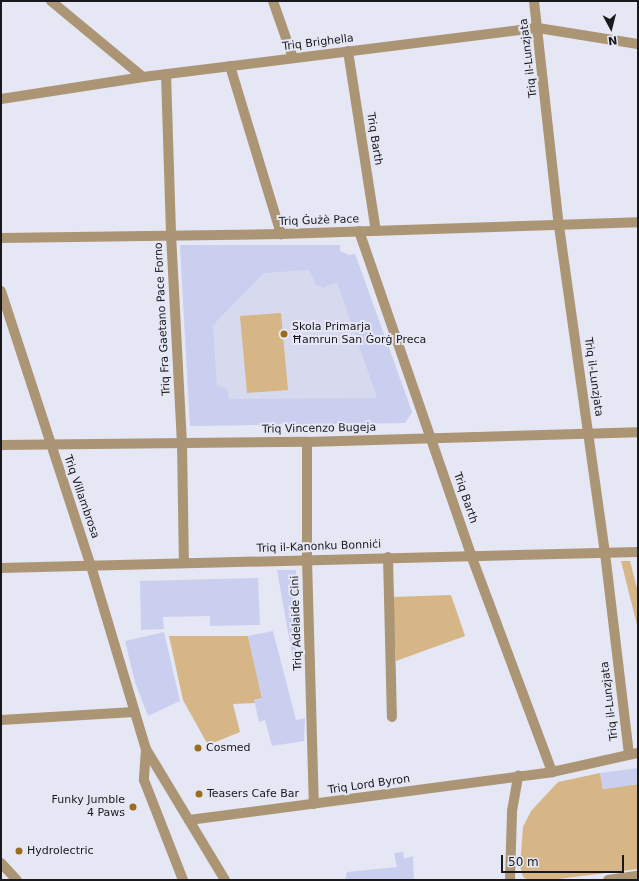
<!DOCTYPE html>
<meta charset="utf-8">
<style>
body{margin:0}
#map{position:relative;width:639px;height:881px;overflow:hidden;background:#e5e7f4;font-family:"DejaVu Sans",sans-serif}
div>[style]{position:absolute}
.built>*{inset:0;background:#d7daee}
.green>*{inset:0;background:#d6b586}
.building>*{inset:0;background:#cacff0}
.minor>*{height:10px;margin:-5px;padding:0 5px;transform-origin:5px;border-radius:5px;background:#ab9575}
.dots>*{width:11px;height:11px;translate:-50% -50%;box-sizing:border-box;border:2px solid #e5e7f4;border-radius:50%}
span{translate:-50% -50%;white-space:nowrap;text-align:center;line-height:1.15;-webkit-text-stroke:4px #e5e7f4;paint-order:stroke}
.street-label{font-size:11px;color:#18181d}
.poi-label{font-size:11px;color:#18181d}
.left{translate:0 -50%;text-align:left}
.right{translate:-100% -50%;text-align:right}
.frame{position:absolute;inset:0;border:2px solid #18181d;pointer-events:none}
.north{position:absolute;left:591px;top:8px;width:40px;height:40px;-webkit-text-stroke:3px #e5e7f4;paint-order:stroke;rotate:173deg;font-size:11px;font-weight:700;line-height:16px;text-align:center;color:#18181d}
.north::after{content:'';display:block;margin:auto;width:14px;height:18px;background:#18181d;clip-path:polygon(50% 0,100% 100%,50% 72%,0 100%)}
.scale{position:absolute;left:501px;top:855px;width:123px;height:18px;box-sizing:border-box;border:2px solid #18181d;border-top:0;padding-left:5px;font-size:12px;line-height:14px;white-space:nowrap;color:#18181d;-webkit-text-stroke:3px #e5e7f4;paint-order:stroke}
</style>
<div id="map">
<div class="built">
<i style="clip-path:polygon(180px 245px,340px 245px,340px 251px,349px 255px,355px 254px,412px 412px,405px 423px,190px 426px)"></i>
</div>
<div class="green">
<i style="clip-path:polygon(281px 313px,288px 390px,247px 393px,240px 316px)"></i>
<i style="clip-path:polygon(621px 561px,630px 561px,638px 592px,638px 629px)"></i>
<i style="clip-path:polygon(451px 595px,465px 636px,396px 661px,392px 597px)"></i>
<i style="clip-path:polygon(169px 636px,248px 636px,262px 698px,254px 700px,255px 703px,233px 704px,240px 732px,208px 745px,183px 700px)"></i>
<i style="clip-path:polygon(600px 773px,603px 789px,638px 784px,638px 869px,550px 880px,528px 880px,523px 877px,520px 866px,523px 827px,531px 811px,558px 782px)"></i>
</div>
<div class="building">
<i style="clip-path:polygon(evenodd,180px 245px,340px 245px,340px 251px,349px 255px,355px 254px,412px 412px,405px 423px,190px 426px,180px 245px,309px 270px,316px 285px,323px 288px,337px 282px,377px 398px,229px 399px,227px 388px,217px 386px,213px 325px,264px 273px,309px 270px)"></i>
<i style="clip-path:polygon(277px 570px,296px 570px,296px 660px,293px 660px)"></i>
<i style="clip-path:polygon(258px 578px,260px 625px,210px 626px,210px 616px,163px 617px,164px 629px,141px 630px,140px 581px)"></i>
<i style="clip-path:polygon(273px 631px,296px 720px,305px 718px,304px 741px,272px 746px,265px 720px,259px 722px,254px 700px,262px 698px,248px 636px)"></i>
<i style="clip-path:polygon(164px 632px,180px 701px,148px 716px,135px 682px,125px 641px)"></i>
<i style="clip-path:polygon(638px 768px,638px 784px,603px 789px,600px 773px)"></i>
<i style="clip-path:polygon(403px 852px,404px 859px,413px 856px,414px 880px,345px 880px,347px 872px,397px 867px,394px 853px)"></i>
</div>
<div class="minor">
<i style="left:51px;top:1px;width:119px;rotate:39.6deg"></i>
<i style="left:273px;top:1px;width:60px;rotate:70.7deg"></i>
<i style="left:534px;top:1px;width:226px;rotate:83.7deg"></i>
<i style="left:559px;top:226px;width:330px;rotate:82deg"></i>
<i style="left:605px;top:553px;width:203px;rotate:83.2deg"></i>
<i style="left:348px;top:51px;width:182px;rotate:81.2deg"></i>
<i style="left:230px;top:66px;width:176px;rotate:73.1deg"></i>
<i style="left:166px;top:74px;width:160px;rotate:88.2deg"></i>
<i style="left:171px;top:234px;width:208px;rotate:87deg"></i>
<i style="left:182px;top:442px;width:121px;rotate:89.1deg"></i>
<i style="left:1px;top:99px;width:144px;rotate:-8.8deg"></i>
<i style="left:143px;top:77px;width:398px;rotate:-7.1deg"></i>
<i style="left:538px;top:28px;width:101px;rotate:9.1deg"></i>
<i style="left:359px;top:231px;width:343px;rotate:70.9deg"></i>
<i style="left:471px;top:555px;width:232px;rotate:69.5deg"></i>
<i style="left:1px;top:238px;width:280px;rotate:-0.8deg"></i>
<i style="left:281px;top:234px;width:357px;rotate:-1.9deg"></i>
<i style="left:1px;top:291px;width:289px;rotate:71.9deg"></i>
<i style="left:91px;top:566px;width:191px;rotate:73.3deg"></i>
<i style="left:146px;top:749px;width:153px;rotate:58.9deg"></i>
<i style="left:307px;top:442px;width:118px;rotate:90deg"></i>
<i style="left:307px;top:560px;width:244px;rotate:88.4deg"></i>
<i style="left:1px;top:445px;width:306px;rotate:-0.6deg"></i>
<i style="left:307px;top:442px;width:331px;rotate:-1.7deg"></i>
<i style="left:388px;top:557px;width:160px;rotate:88.6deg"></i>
<i style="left:1px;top:568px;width:637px;rotate:-1.44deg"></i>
<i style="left:1px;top:720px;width:133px;rotate:-3.4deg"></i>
<i style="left:146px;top:749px;width:31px;rotate:94deg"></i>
<i style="left:144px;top:780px;width:107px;rotate:68.7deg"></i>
<i style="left:189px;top:820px;width:366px;rotate:-7.5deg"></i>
<i style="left:552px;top:772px;width:88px;rotate:-12.5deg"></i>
<i style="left:1px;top:863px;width:23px;rotate:47deg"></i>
<i style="left:510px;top:880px;width:69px;rotate:-88.3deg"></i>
<i style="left:512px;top:811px;width:36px;rotate:-80deg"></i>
<i style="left:608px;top:880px;width:30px;rotate:-8deg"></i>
</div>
<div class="dots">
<i style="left:284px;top:334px;background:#9a6c1c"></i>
<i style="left:198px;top:748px;background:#9a6c1c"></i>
<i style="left:199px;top:794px;background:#9a6c1c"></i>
<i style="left:133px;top:807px;background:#9a6c1c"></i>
<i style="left:19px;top:851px;background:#9a6c1c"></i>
</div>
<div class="street-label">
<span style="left:318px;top:43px;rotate:-7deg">Triq Brighella</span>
<span style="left:529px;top:58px;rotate:-97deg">Triq il-Lunzjata</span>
<span style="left:374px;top:139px;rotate:81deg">Triq Barth</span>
<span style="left:319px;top:221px;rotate:-2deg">Triq Ġużè Pace</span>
<span style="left:163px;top:319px;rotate:-93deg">Triq Fra Gaetano Pace Forno</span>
<span style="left:593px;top:377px;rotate:82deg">Triq il-Lunzjata</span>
<span style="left:319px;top:429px;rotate:-1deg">Triq Vincenzo Bugeja</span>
<span style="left:81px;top:497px;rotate:71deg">Triq Villambrosa</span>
<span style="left:465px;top:498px;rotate:71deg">Triq Barth</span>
<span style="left:319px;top:547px;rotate:-2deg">Triq il-Kanonku Bonniċi</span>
<span style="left:297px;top:623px;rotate:-92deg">Triq Adelaide Cini</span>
<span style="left:610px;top:701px;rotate:-97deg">Triq il-Lunzjata</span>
<span style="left:369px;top:785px;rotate:-8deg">Triq Lord Byron</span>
</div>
<div class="poi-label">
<span class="left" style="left:292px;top:334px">Skola Primarja<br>Ħamrun San Ġorġ Preca</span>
<span class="left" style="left:206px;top:748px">Cosmed</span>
<span class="left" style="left:207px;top:794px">Teasers Cafe Bar</span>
<span class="right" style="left:125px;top:807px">Funky Jumble<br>4 Paws</span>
<span class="left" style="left:27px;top:851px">Hydrolectric</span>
</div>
<div class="frame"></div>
<div class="north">N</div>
<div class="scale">50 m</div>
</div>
